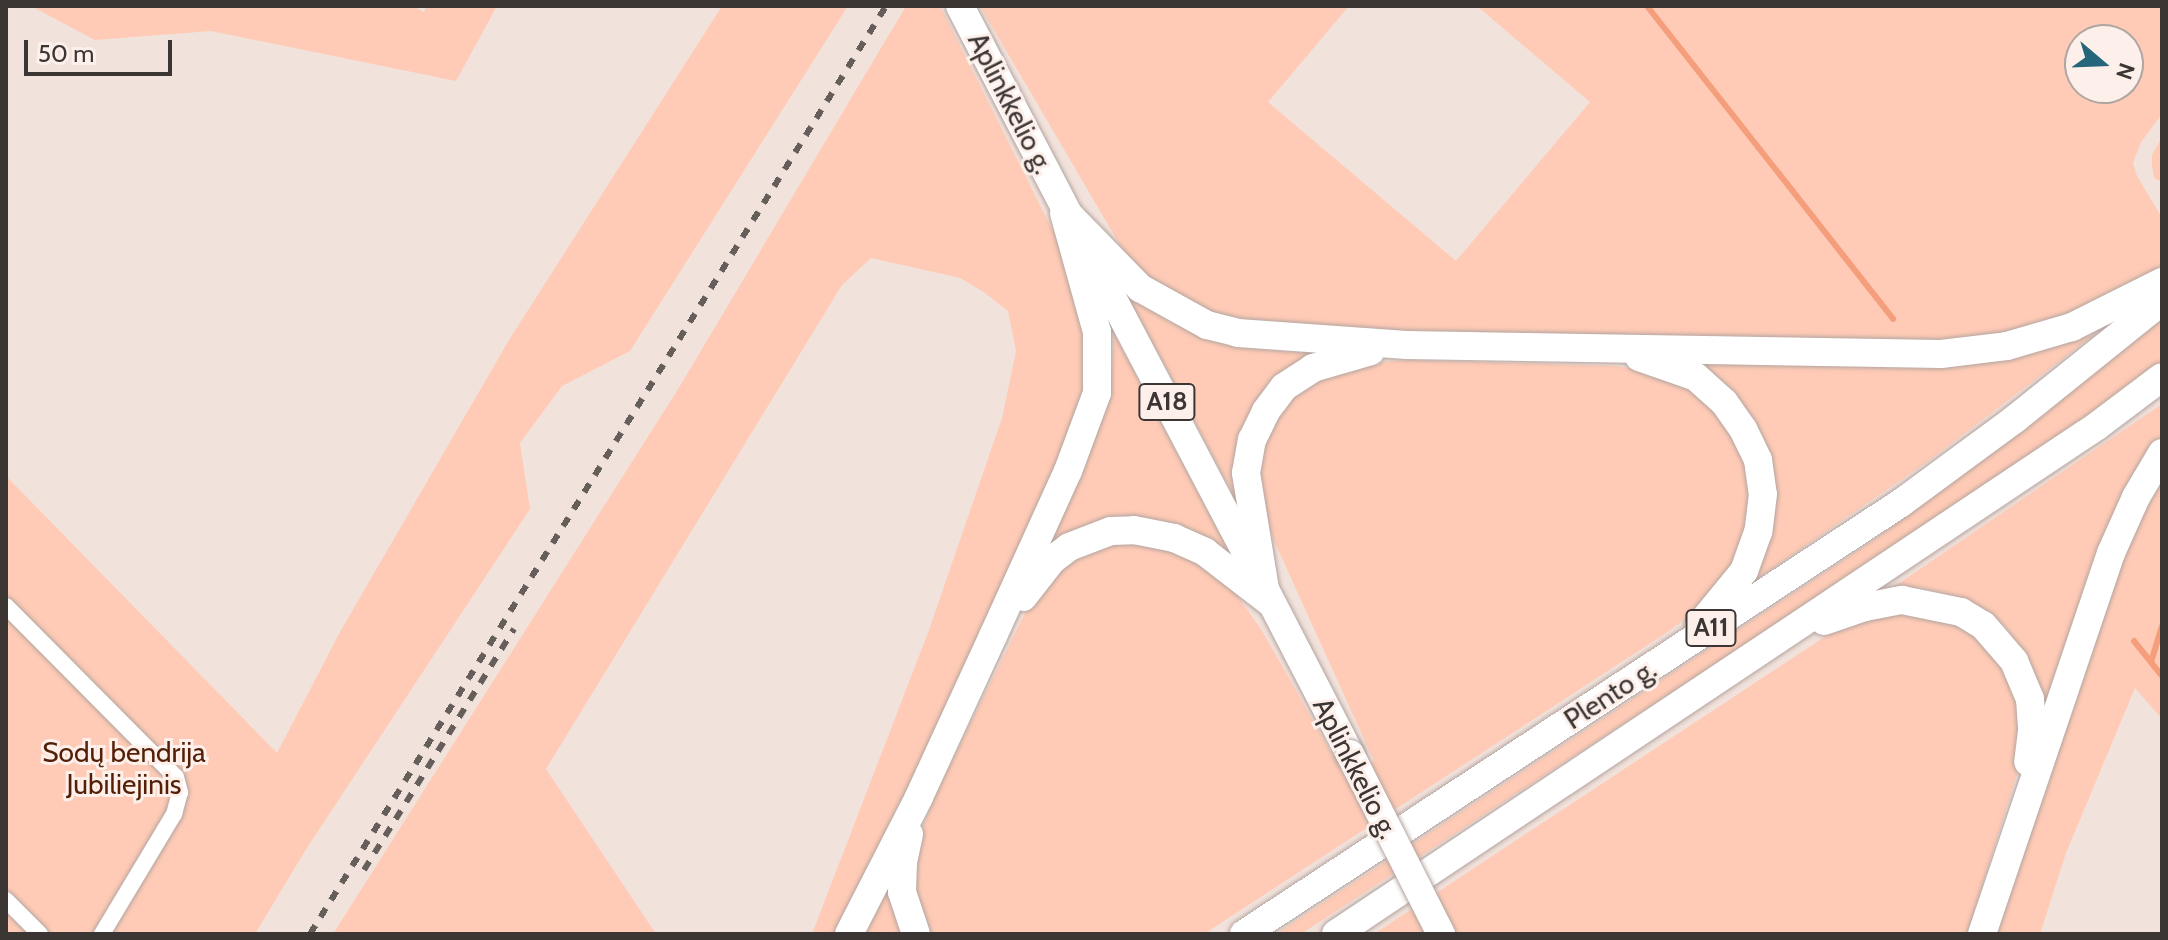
<!DOCTYPE html>
<meta charset="utf-8">
<style>
body{margin:0}
#map{position:relative;width:2168px;height:940px;overflow:hidden;background:#f2e2dc;font-family:Cabin,sans-serif}
div>[style]{position:absolute}
.green>*{inset:0;background:#ffcbb6}
.stream>*{height:6px;margin:-3px;padding:0 3px;transform-origin:3px;border-radius:3px;background:#f59e7c}
.roads{filter:drop-shadow(0 0 2px #b4a49f) drop-shadow(0 0 2px #b4a49f)}
.street>*{height:16px;margin:-8px;padding:0 8px;transform-origin:8px;border-radius:8px;background:#fff}
.highway>*{height:28px;margin:-14px;padding:0 14px;transform-origin:14px;border-radius:14px;background:#fff}
.rail>*{height:6px;margin-top:-3px;transform-origin:0;background:repeating-linear-gradient(90deg,#665e5b 0 10px,transparent 0 20px)}
.bridges{filter:drop-shadow(0 0 2px #b4a49f) drop-shadow(0 0 2px #b4a49f)}
.highway-bridge>*{height:28px;margin:-14px;padding:0 14px;transform-origin:14px;border-radius:14px;background:#fff}
span{translate:-50% -50%;white-space:nowrap;text-align:center;line-height:1.15;-webkit-text-stroke:6px #fdf0eb;paint-order:stroke}
.shield-label span{padding:2px 6px;background:#fdf0eb;border:2px solid;border-radius:6px;-webkit-text-stroke-width:0}
.shield-label{font-size:26px;color:#3b3533;font-weight:700}
.street-label{font-size:28px;color:#3b3533}
.park-label{font-size:28px;color:#541f06}
.frame{position:absolute;inset:0;border:8px solid #3b3533;pointer-events:none}
.north{position:absolute;left:2064px;top:24px;width:80px;height:80px;box-sizing:border-box;background:#fdf0eb;border:2px solid #afa5a1;border-radius:50%;rotate:109deg;font-size:22px;font-weight:700;line-height:32px;text-align:center;color:#3b3533}
.north::after{content:'';display:block;margin:auto;width:28px;height:36px;background:#26667b;clip-path:polygon(50% 0,100% 100%,50% 72%,0 100%)}
.scale{position:absolute;left:24px;top:40px;width:148px;height:36px;box-sizing:border-box;border:4px solid #3b3533;border-top:0;padding-left:10px;font-size:24px;line-height:28px;white-space:nowrap;color:#3b3533;-webkit-text-stroke:6px #fdf0eb;paint-order:stroke}
</style>
<div id="map">
<div class="green">
<i style="clip-path:polygon(31px 6px,413px 6px,424px 12px,426px 6px,497px 6px,456px 81px,211px 31px,95px 40px)"></i>
<i style="clip-path:polygon(722px 6px,848px 6px,630px 351px,562px 386px,520px 443px,530px 509px,305px 851px,255px 934px,6px 934px,6px 476px,277px 753px,340px 632px,509px 340px)"></i>
<i style="clip-path:polygon(906px 6px,940px 6px,1060px 245px,1091px 347px,1087px 386px,1065px 454px,840px 934px,812px 934px,929px 630px,1002px 418px,1016px 351px,1008px 311px,985px 293px,960px 278px,871px 258px,842px 285px,546px 769px,656px 934px,333px 934px,680px 386px)"></i>
<i style="clip-path:polygon(evenodd,980px 6px,1349px 6px,1268px 102px,1456px 261px,1590px 102px,1477px 6px,2162px 6px,2162px 114px,2141px 142px,2133px 163px,2137px 176px,2162px 218px,2162px 268px,2135px 290px,1986px 343px,1331px 331px,1241px 323px,1195px 310px,1134px 269px,980px 6px,2080px 40px,2128px 40px,2128px 88px,2080px 88px,2080px 40px)"></i>
<i style="clip-path:polygon(2162px 137px,2162px 182px,2154px 178px,2152px 165px,2152px 155px)"></i>
<i style="clip-path:polygon(1126px 293px,1166px 320px,1203px 337px,1248px 348px,1317px 354px,1290px 369px,1238px 503px)"></i>
<i style="clip-path:polygon(2162px 315px,2162px 363px,2082px 425px,1301px 934px,1276px 934px,1877px 538px,2031px 422px)"></i>
<i style="clip-path:polygon(1114px 333px,1232px 557px,1191px 533px,1043px 550px,1088px 456px,1111px 380px)"></i>
<i style="clip-path:polygon(2095px 334px,1927px 462px,1747px 586px,1771px 471px,1687px 360px,2031px 353px)"></i>
<i style="clip-path:polygon(1409px 360px,1616px 366px,1666px 374px,1691px 386px,1742px 440px,1757px 489px,1745px 551px,1716px 596px,1669px 631px,1204px 934px,925px 934px,913px 881px,916px 846px,934px 797px,1032px 599px,1057px 568px,1093px 546px,1129px 540px,1183px 548px,1233px 590px,1261px 629px,1345px 777px,1374px 761px,1271px 534px,1260px 496px,1259px 465px,1269px 427px,1290px 398px,1313px 380px,1351px 364px)"></i>
<i style="clip-path:polygon(2162px 404px,2162px 437px,2145px 463px,2048px 711px,2030px 661px,2004px 625px,1963px 599px,1921px 588px,1892px 588px)"></i>
<i style="clip-path:polygon(2162px 481px,2162px 719px,2135px 688px,2066px 853px,2040px 934px,1997px 934px,2110px 585px,2132px 535px)"></i>
<i style="clip-path:polygon(1896px 610px,1941px 615px,1978px 632px,2013px 673px,2025px 720px,2021px 761px,1967px 934px,1374px 934px,1832px 632px)"></i>
<i style="clip-path:polygon(889px 879px,905px 934px,865px 934px)"></i>
</div>
<div class="stream">
<i style="left:1647px;top:6px;width:398px;rotate:51.8deg"></i>
<i style="left:2134px;top:641px;width:45px;rotate:51.3deg"></i>
<i style="left:2151px;top:662px;width:37px;rotate:-73deg"></i>
</div>
<div class="roads">
<div class="street">
<i style="left:6px;top:606px;width:241px;rotate:45.2deg"></i>
<i style="left:176px;top:777px;width:16px;rotate:75deg"></i>
<i style="left:180px;top:792px;width:23px;rotate:105deg"></i>
<i style="left:174px;top:814px;width:140px;rotate:121deg"></i>
<i style="left:6px;top:900px;width:48px;rotate:45deg"></i>
</div>
<div class="highway">
<i style="left:960px;top:6px;width:236px;rotate:62.5deg"></i>
<i style="left:1069px;top:215px;width:102px;rotate:45.8deg"></i>
<i style="left:1140px;top:288px;width:77px;rotate:28.9deg"></i>
<i style="left:1207px;top:325px;width:32px;rotate:14deg"></i>
<i style="left:1238px;top:333px;width:169px;rotate:4.1deg"></i>
<i style="left:1407px;top:345px;width:534px;rotate:0.97deg"></i>
<i style="left:1941px;top:354px;width:66px;rotate:-6.9deg"></i>
<i style="left:2007px;top:346px;width:68px;rotate:-16.3deg"></i>
<i style="left:2072px;top:327px;width:101px;rotate:-26.6deg"></i>
<i style="left:1084px;top:244px;width:359px;rotate:62.3deg"></i>
<i style="left:1639px;top:357px;width:60px;rotate:19.3deg"></i>
<i style="left:1696px;top:377px;width:38px;rotate:42deg"></i>
<i style="left:1724px;top:402px;width:33px;rotate:55deg"></i>
<i style="left:1743px;top:429px;width:34px;rotate:64deg"></i>
<i style="left:1758px;top:460px;width:34px;rotate:82deg"></i>
<i style="left:1763px;top:494px;width:38px;rotate:97deg"></i>
<i style="left:1758px;top:532px;width:41px;rotate:109.7deg"></i>
<i style="left:1744px;top:571px;width:71px;rotate:129.3deg"></i>
<i style="left:1023px;top:597px;width:47px;rotate:-51.9deg"></i>
<i style="left:1052px;top:560px;width:21px;rotate:-37deg"></i>
<i style="left:1069px;top:547px;width:45px;rotate:-20.9deg"></i>
<i style="left:1111px;top:531px;width:23px;rotate:-2deg"></i>
<i style="left:1134px;top:530px;width:41px;rotate:11.3deg"></i>
<i style="left:1174px;top:538px;width:34px;rotate:24deg"></i>
<i style="left:1205px;top:552px;width:83px;rotate:37.7deg"></i>
<i style="left:1824px;top:621px;width:43px;rotate:-18.9deg"></i>
<i style="left:1865px;top:607px;width:38px;rotate:-11deg"></i>
<i style="left:1902px;top:600px;width:60px;rotate:11.5deg"></i>
<i style="left:1961px;top:612px;width:26px;rotate:31deg"></i>
<i style="left:1983px;top:625px;width:48px;rotate:49.3deg"></i>
<i style="left:2014px;top:661px;width:41px;rotate:67.2deg"></i>
<i style="left:2030px;top:699px;width:32px;rotate:86deg"></i>
<i style="left:2032px;top:731px;width:31px;rotate:97deg"></i>
<i style="left:1350px;top:754px;width:186px;rotate:-117.3deg"></i>
<i style="left:1265px;top:589px;width:118px;rotate:-99.3deg"></i>
<i style="left:1246px;top:473px;width:34px;rotate:-80deg"></i>
<i style="left:1252px;top:440px;width:32px;rotate:-64deg"></i>
<i style="left:1266px;top:411px;width:30px;rotate:-53deg"></i>
<i style="left:1284px;top:387px;width:35px;rotate:-33deg"></i>
<i style="left:1313px;top:368px;width:60px;rotate:-16.3deg"></i>
<i style="left:909px;top:834px;width:30px;rotate:102deg"></i>
<i style="left:903px;top:863px;width:29px;rotate:92deg"></i>
<i style="left:902px;top:892px;width:44px;rotate:71.6deg"></i>
<i style="left:849px;top:934px;width:154px;rotate:-62.9deg"></i>
<i style="left:919px;top:797px;width:177px;rotate:-65.3deg"></i>
<i style="left:993px;top:636px;width:181px;rotate:-65.6deg"></i>
<i style="left:1068px;top:471px;width:83px;rotate:-69.6deg"></i>
<i style="left:1097px;top:393px;width:61px;rotate:-90deg"></i>
<i style="left:1097px;top:332px;width:123px;rotate:-105.5deg"></i>
<i style="left:1244px;top:934px;width:786px;rotate:-33.27deg"></i>
<i style="left:1901px;top:503px;width:142px;rotate:-36.4deg"></i>
<i style="left:2015px;top:419px;width:189px;rotate:-38.8deg"></i>
<i style="left:1336px;top:934px;width:915px;rotate:-33.72deg"></i>
<i style="left:2097px;top:426px;width:81px;rotate:-37deg"></i>
<i style="left:1982px;top:934px;width:402px;rotate:-71.3deg"></i>
<i style="left:2111px;top:553px;width:61px;rotate:-65.9deg"></i>
<i style="left:2136px;top:497px;width:51px;rotate:-59.4deg"></i>
</div>
</div>
<div class="rail">
<i style="left:364px;top:870px;width:284px;rotate:-58.1deg"></i>
<i style="left:310px;top:934px;width:1092px;rotate:-58.17deg"></i>
</div>
<div class="bridges">
<div class="highway-bridge">
<i style="left:1350px;top:754px;width:202px;rotate:63.2deg"></i>
</div>
</div>
<div class="shield-label">
<span style="left:1167px;top:402px">A18</span>
<span style="left:1711px;top:628px">A11</span>
</div>
<div class="street-label">
<span style="left:1011px;top:103px;rotate:63deg">Aplinkkelio g.</span>
<span style="left:1610px;top:694px;rotate:-33deg">Plento g.</span>
<span style="left:1356px;top:768px;rotate:63deg">Aplinkkelio g.</span>
</div>
<div class="park-label">
<span style="left:124px;top:768px">Sodų bendrija<br>Jubiliejinis</span>
</div>
<div class="frame"></div>
<div class="north">N</div>
<div class="scale">50 m</div>
</div>
